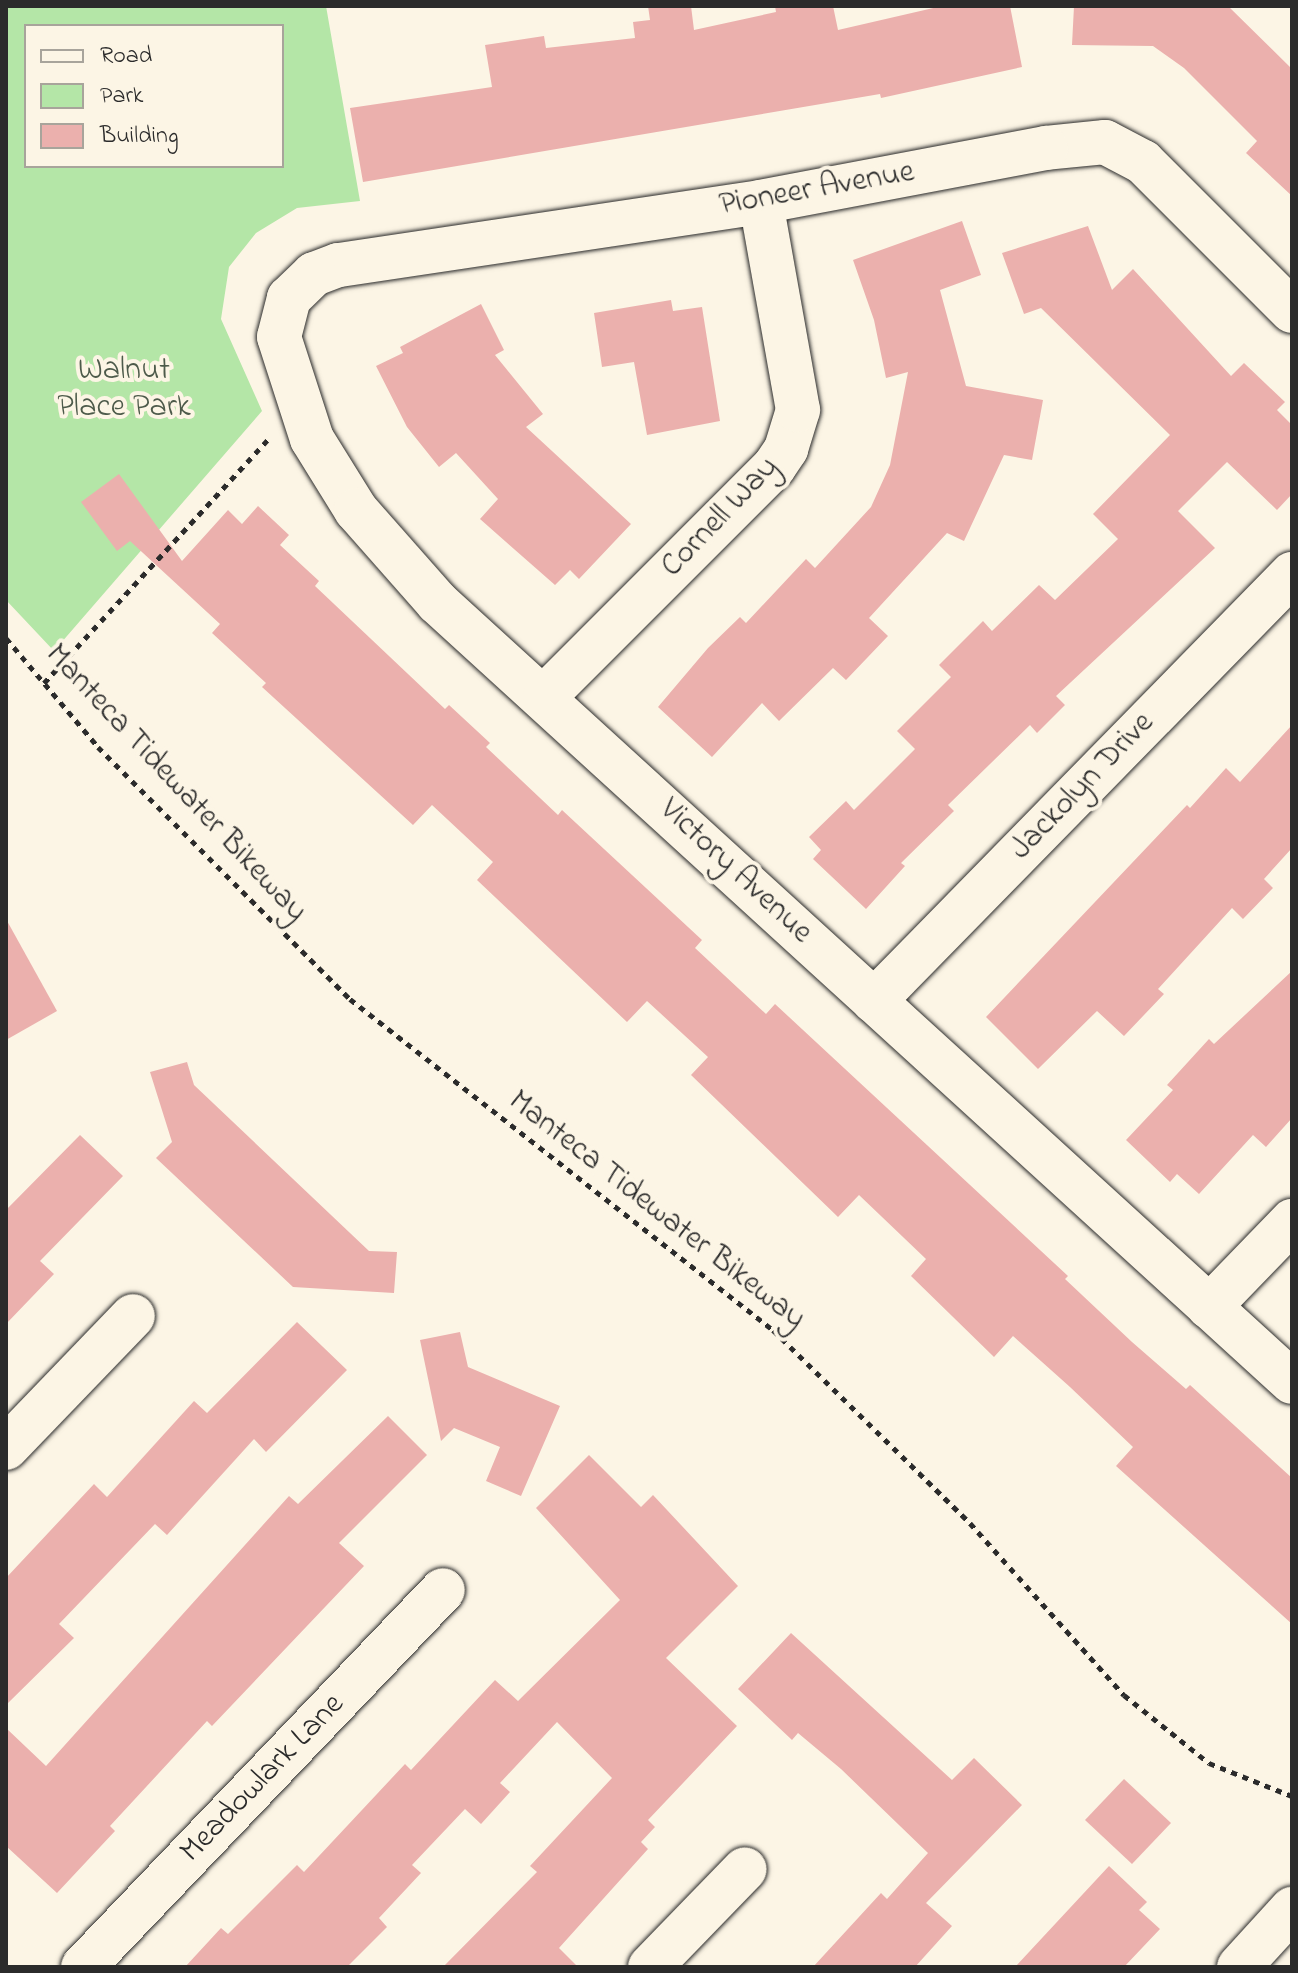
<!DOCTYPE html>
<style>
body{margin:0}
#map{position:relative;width:1298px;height:1973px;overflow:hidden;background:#fcf5e5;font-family:"Indie Flower",sans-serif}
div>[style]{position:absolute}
.green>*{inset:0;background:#b4e6a7}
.building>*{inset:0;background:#ebb0ad}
.path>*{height:5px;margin-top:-2.5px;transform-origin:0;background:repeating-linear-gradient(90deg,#2b2b2b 0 6px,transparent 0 12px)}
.roads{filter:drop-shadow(0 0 2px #2b2b2b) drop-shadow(0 0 2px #2b2b2b)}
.minor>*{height:44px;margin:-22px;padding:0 22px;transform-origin:22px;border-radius:22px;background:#fcf5e5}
span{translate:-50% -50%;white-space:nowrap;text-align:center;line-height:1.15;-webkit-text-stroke:8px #fcf5e5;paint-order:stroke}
.street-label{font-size:32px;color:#2b2b2b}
.park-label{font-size:32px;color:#4d5a4a}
.frame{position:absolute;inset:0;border:8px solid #2b2b2b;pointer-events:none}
.legend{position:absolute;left:24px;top:24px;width:260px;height:144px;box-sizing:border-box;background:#fcf5e5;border:2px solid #a8a49b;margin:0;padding:10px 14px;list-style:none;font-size:24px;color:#2b2b2b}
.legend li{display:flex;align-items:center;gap:16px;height:40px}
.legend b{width:40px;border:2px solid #a8a49b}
</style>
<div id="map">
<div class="green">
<i style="clip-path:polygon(evenodd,6px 6px,326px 6px,360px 201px,297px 208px,256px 233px,229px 267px,221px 319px,262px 411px,54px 651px,6px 600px,6px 6px,26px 26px,282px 26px,282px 166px,26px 166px,26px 26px)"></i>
</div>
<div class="building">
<i style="clip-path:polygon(648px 6px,691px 6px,694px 30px,776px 12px,775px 6px,833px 6px,838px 30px,942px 6px,1010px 6px,1022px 67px,881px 98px,880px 94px,363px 182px,350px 108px,492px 87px,485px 45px,544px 36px,546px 48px,635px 38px,633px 22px,650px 20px)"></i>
<i style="clip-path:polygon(1074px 6px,1228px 6px,1292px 69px,1292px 196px,1246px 153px,1257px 141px,1184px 68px,1153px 46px,1072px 45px)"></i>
<i style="clip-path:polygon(962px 221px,981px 275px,940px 290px,966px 386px,1043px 400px,1032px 460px,1004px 455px,964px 541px,947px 533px,869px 618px,888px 636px,846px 680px,833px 668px,779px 721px,762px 703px,712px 757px,658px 707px,708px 648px,740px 617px,746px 623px,806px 559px,815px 568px,871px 507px,890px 465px,908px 372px,886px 378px,874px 320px,853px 260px)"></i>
<i style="clip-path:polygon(1088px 226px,1112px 290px,1133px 269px,1231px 376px,1244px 363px,1285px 402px,1277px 410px,1292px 425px,1292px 494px,1277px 510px,1227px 462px,1178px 511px,1215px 548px,1056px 696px,1065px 705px,1037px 733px,1030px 725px,948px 805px,954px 811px,901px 863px,905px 866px,866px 909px,813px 859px,821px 850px,809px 837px,846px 801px,854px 810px,915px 749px,897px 731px,951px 677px,939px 665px,983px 621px,992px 631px,1039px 585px,1055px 600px,1118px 539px,1093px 514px,1170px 435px,1041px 308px,1024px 314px,1002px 253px)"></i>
<i style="clip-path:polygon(671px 300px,673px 311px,702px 307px,720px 421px,647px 435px,634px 362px,602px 367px,594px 313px)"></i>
<i style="clip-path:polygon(481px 304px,504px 350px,495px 355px,543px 414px,526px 427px,631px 524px,579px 579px,570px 570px,555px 585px,480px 519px,498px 499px,456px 453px,439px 467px,407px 427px,376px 366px,403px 353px,400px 347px)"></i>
<i style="clip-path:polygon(119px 474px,182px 561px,228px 510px,242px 524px,258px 506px,289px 535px,280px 545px,319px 581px,315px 586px,445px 709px,449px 705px,490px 743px,486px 747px,558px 815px,562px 810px,702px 940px,695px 948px,766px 1014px,775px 1004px,1068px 1276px,1065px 1279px,1132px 1342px,1186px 1389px,1190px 1385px,1292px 1478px,1292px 1624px,1116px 1466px,1133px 1447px,1070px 1387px,1013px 1336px,994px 1357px,911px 1276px,926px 1259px,859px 1195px,838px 1217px,691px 1075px,708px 1057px,647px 1001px,627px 1022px,477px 880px,493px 862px,432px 805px,413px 825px,262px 687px,266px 683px,212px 633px,220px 624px,130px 541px,117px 551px,81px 502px)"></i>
<i style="clip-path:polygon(1292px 725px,1292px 848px,1264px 879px,1273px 888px,1243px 919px,1232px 908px,1158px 989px,1164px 994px,1124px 1036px,1097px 1011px,1038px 1069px,986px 1017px,1187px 805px,1190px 808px,1226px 768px,1240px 782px)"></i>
<i style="clip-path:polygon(6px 919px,57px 1011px,6px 1040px)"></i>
<i style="clip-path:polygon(1292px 971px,1292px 1118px,1266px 1147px,1253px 1135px,1199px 1194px,1177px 1174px,1170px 1182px,1126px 1140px,1173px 1090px,1167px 1085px,1209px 1039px,1214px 1044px)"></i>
<i style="clip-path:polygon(187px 1062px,194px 1085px,369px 1251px,397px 1252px,394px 1293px,293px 1287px,156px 1158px,172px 1142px,150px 1072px)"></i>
<i style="clip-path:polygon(80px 1135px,123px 1176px,40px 1261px,54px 1274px,6px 1324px,6px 1210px)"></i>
<i style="clip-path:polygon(297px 1322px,347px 1370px,266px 1452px,254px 1439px,167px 1535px,155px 1524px,59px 1624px,74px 1638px,6px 1705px,6px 1578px,94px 1484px,107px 1497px,194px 1401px,207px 1413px)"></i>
<i style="clip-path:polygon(460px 1332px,468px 1367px,560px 1406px,521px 1496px,486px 1481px,500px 1447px,454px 1428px,441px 1441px,420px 1340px)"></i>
<i style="clip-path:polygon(388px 1416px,427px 1455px,339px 1543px,364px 1566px,212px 1726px,207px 1721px,110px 1826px,115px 1831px,57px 1893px,6px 1846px,6px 1728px,46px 1766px,289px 1496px,298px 1504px)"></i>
<i style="clip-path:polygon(589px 1455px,641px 1507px,653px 1495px,738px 1586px,666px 1658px,737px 1726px,648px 1820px,655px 1827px,641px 1842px,648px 1849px,559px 1948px,578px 1967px,443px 1967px,537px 1872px,530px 1866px,612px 1778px,557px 1722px,500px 1783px,510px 1792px,481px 1824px,465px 1809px,412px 1865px,421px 1873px,379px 1918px,387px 1927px,347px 1967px,185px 1967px,221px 1928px,228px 1934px,297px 1865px,304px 1872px,405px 1764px,411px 1770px,495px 1680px,518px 1701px,620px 1600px,536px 1508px)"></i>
<i style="clip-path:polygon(791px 1633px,952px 1780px,974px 1758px,1022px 1805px,926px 1903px,952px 1926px,915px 1967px,813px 1967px,881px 1893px,887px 1899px,928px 1853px,841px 1769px,798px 1733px,792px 1740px,738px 1689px)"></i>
<i style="clip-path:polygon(1124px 1779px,1171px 1823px,1132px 1864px,1085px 1820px)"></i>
<i style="clip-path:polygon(1109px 1866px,1147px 1902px,1139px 1910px,1160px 1929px,1124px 1967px,1015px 1967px)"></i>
</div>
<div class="path">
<i style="left:6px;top:638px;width:143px;rotate:49.8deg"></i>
<i style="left:98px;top:747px;width:356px;rotate:45deg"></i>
<i style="left:350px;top:999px;width:537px;rotate:38.04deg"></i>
<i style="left:773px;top:1330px;width:276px;rotate:44.4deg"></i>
<i style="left:970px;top:1523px;width:231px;rotate:48.2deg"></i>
<i style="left:1124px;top:1695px;width:109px;rotate:38.7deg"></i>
<i style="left:1209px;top:1763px;width:89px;rotate:21.7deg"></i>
<i style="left:44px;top:683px;width:331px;rotate:-47.4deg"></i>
</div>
<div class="roads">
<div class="minor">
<i style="left:1292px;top:311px;width:211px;rotate:-135deg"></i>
<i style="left:1143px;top:162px;width:43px;rotate:-152.2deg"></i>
<i style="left:1105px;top:142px;width:59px;rotate:174.2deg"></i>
<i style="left:1046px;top:148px;width:290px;rotate:169.3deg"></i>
<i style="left:761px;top:202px;width:428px;rotate:171.5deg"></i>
<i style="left:338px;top:265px;width:26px;rotate:159deg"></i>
<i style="left:314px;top:274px;width:35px;rotate:136deg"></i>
<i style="left:289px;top:298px;width:40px;rotate:104.4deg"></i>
<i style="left:279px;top:337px;width:107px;rotate:72.1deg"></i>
<i style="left:312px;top:439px;width:84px;rotate:58.2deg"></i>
<i style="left:356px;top:510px;width:123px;rotate:48.6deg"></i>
<i style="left:437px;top:602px;width:1157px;rotate:42.37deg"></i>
<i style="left:545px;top:696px;width:324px;rotate:-45deg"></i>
<i style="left:774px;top:467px;width:22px;rotate:-56deg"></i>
<i style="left:786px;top:449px;width:41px;rotate:-72.9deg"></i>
<i style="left:798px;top:410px;width:211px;rotate:-100.1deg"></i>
<i style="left:874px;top:1001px;width:598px;rotate:-45.61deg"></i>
<i style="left:1209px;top:1307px;width:120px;rotate:-46deg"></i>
<i style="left:6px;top:1448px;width:183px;rotate:-46.1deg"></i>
<i style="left:83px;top:1967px;width:521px;rotate:-46.32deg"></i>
<i style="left:650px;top:1967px;width:136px;rotate:-45.9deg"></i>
<i style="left:1239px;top:1967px;width:79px;rotate:-47.6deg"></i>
</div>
</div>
<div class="street-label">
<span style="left:817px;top:190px;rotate:-10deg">Pioneer Avenue</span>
<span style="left:721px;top:518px;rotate:-46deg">Cornell Way</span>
<span style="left:175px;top:784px;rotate:47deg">Manteca Tidewater Bikeway</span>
<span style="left:1083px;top:787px;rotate:-46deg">Jackolyn Drive</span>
<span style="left:735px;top:872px;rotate:43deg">Victory Avenue</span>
<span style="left:656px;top:1211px;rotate:38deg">Manteca Tidewater Bikeway</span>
<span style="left:263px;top:1779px;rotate:-46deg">Meadowlark Lane</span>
</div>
<div class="park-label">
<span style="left:124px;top:390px">Walnut<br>Place Park</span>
</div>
<div class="frame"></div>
<ul class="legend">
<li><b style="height:10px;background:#fcf5e5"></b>Road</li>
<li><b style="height:22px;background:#b4e6a7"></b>Park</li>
<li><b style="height:22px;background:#ebb0ad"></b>Building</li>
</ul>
</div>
